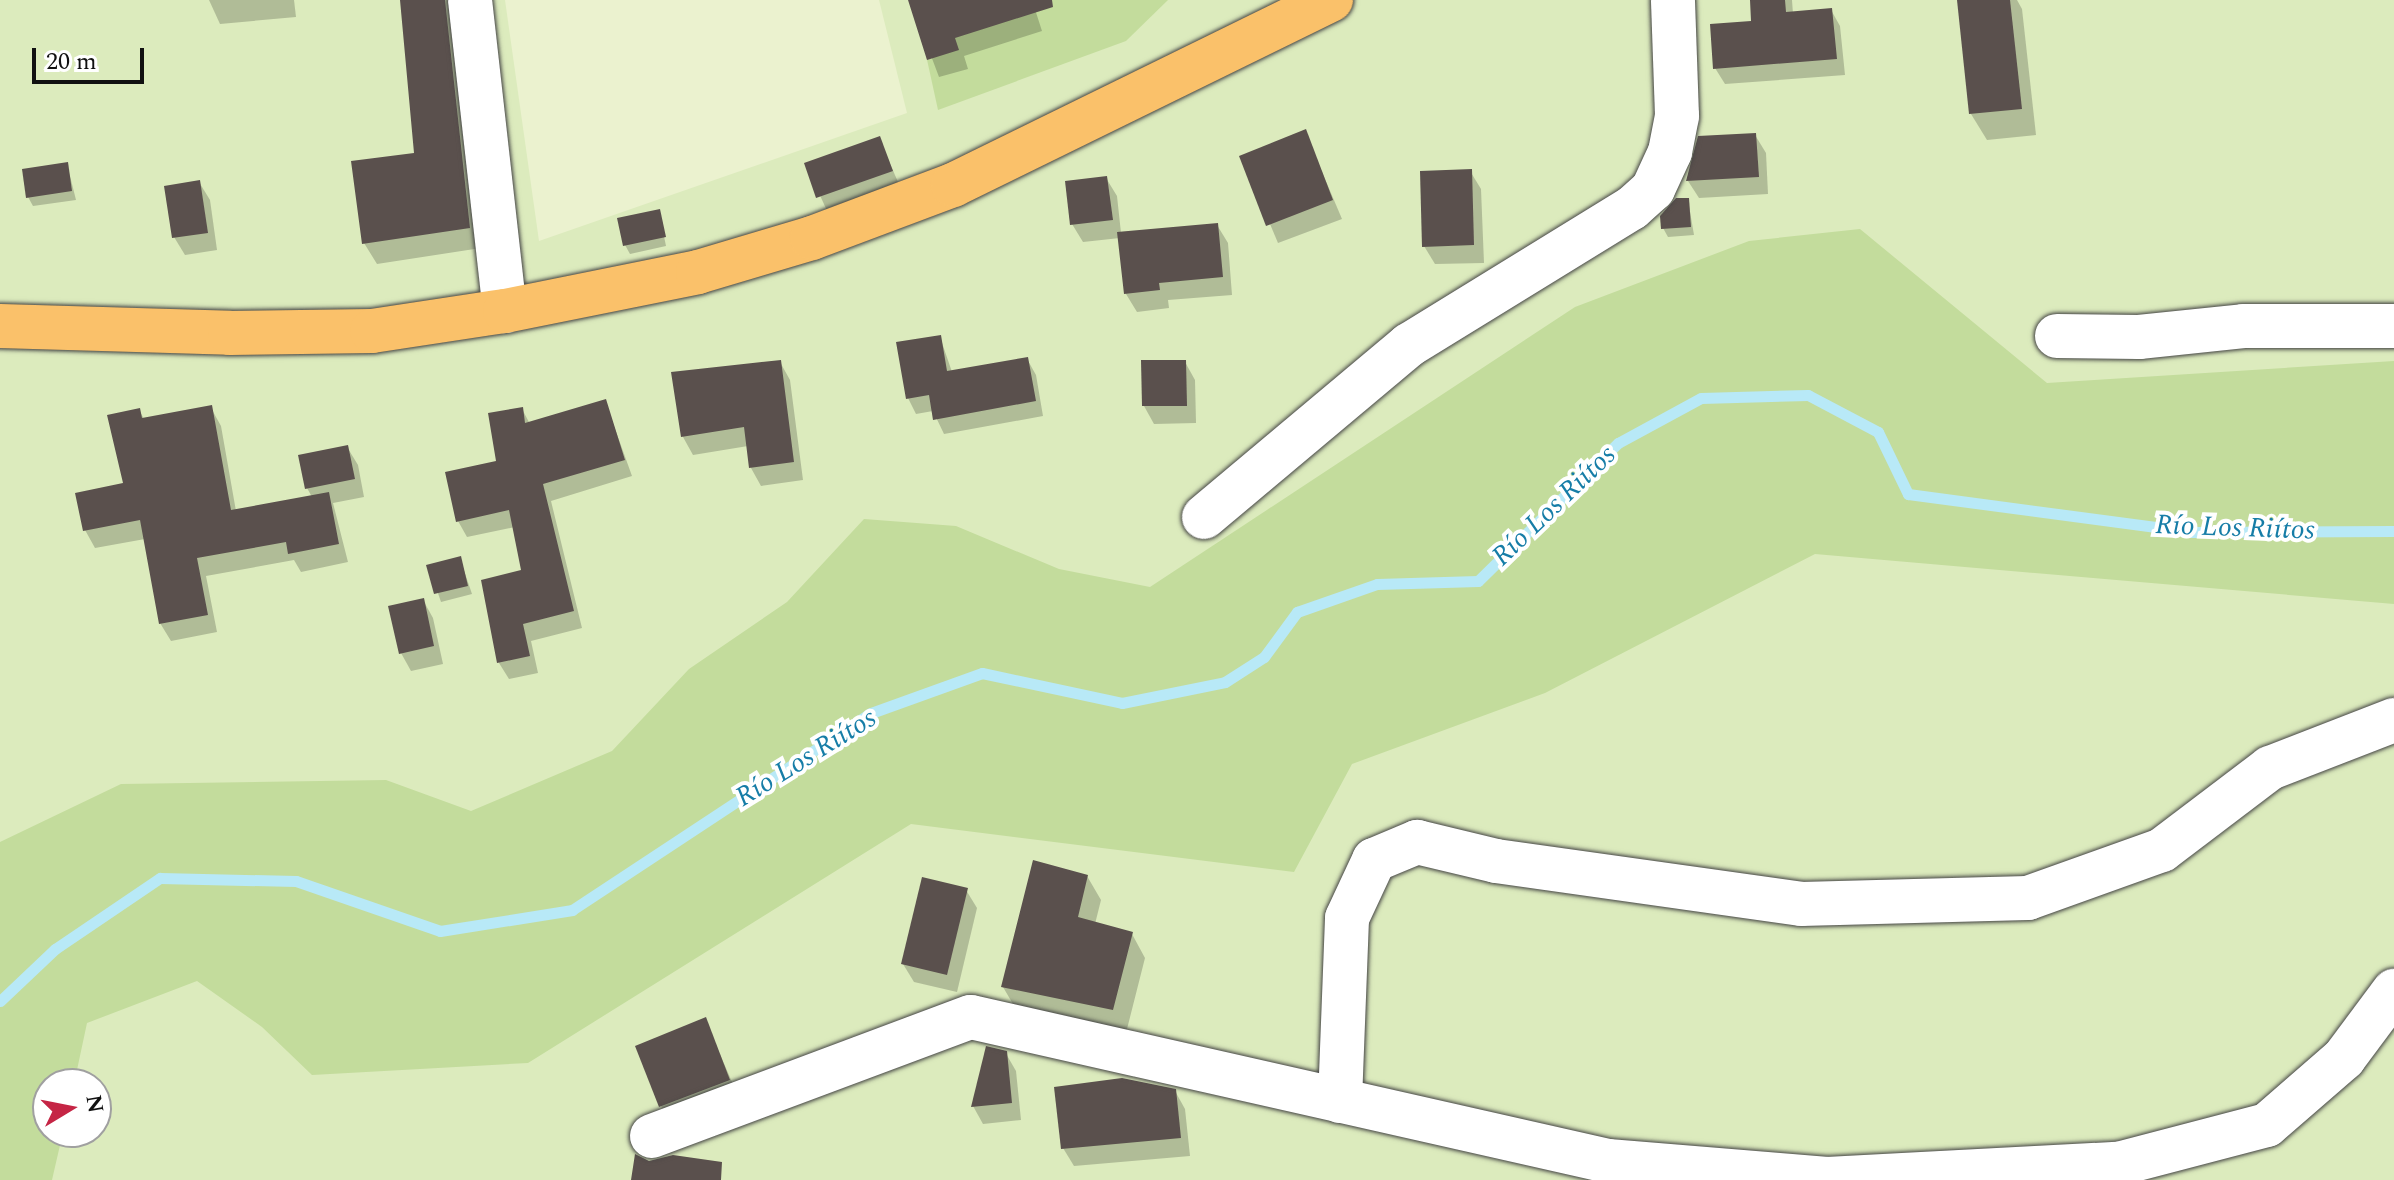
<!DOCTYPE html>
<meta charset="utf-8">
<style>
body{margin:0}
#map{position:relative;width:2394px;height:1180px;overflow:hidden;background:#fffbf5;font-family:Spectral,serif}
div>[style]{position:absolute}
.green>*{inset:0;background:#dcebbd}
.forest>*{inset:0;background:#c3dc9c}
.pitch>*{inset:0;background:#ebf2cf}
.shadow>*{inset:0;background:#0003}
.stream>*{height:11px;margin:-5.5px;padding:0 5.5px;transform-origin:5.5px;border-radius:5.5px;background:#b8e9f7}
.building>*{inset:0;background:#5a504d}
.roads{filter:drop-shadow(0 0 2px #444) drop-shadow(0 0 2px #444)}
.minor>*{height:44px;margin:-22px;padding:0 22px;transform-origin:22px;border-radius:22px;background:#fff}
.major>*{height:44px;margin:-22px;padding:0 22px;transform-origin:22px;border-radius:22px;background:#fac16a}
span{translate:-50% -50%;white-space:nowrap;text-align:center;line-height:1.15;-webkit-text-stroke:8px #fff;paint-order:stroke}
.water-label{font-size:28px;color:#167da7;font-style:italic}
.north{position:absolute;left:32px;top:1068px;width:80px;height:80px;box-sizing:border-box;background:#fff;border:2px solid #a0a0a0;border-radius:50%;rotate:80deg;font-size:22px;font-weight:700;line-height:32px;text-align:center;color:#111}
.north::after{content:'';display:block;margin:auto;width:28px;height:36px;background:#c52545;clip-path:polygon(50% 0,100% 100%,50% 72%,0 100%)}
.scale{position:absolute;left:32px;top:48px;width:112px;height:36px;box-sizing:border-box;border:4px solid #111;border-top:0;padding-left:10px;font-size:24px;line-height:28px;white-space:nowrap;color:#111;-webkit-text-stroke:6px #fff;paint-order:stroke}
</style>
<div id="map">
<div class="green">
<i style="clip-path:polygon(evenodd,0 0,2394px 0,2394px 1180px,0 1180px,0 0,48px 1084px,96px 1084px,96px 1132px,48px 1132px,48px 1084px)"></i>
</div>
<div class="forest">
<i style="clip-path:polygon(914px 0,1168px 0,1126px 41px,938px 110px)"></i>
<i style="clip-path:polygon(1860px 229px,2047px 383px,2394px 361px,2394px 604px,1815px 554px,1545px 693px,1352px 764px,1294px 872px,911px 824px,528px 1063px,312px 1075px,262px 1027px,197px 981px,87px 1023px,74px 1084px,48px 1084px,48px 1132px,63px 1132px,52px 1180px,0 1180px,0 842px,121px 784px,386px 780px,471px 811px,612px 751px,689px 669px,787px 602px,864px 519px,956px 526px,1059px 569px,1150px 587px,1575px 307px,1749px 241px)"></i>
</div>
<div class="pitch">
<i style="clip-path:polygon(505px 0,879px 0,907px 113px,539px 241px)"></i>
</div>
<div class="shadow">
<i style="clip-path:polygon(209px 0,294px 0,296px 17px,220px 24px)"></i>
<i style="clip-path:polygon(401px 0,466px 0,481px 248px,377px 264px,364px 243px,416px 154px)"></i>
<i style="clip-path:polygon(910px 0,1032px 0,1042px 31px,964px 56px,968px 69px,939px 77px)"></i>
<i style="clip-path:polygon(1752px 0,1792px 0,1793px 14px,1831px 10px,1840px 26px,1845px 75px,1725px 84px,1715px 68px,1753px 23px)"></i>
<i style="clip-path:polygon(1959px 0,2017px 0,2022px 9px,2036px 135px,1987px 140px,1971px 114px)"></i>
<i style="clip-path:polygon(1305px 132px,1342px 219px,1278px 243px,1242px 157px)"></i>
<i style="clip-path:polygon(1755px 135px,1766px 153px,1768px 194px,1699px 198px,1688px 181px)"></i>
<i style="clip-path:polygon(879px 138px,901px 189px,829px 215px,806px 165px)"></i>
<i style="clip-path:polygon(67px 164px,76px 200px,33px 206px,28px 197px)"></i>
<i style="clip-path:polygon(1470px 171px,1481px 189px,1484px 263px,1435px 264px,1424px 246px)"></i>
<i style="clip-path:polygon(1106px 178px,1117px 196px,1121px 233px,1217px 225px,1228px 243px,1232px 295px,1168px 300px,1169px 308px,1137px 312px,1126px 294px,1120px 238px,1083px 242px,1072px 224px)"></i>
<i style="clip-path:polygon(199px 182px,210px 200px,217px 250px,185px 255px,174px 237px)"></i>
<i style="clip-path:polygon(1688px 200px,1694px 235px,1668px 237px,1663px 228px)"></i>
<i style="clip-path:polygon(659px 212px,666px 246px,630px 254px,625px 245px)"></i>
<i style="clip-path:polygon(940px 337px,952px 372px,1027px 359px,1036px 375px,1043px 416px,944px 434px,933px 411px,916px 414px,908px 398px)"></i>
<i style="clip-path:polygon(780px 362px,790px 380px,803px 480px,761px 486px,751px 468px,748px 446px,693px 455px,683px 437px,673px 374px)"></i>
<i style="clip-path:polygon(1185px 362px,1195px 380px,1196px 423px,1154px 424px,1144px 406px)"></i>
<i style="clip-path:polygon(605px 401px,632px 476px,551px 501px,582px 628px,531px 641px,538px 673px,509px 679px,499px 663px,483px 581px,524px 571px,515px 527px,467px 537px,458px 521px,498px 463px,522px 409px,530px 424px)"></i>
<i style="clip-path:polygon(211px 408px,221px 426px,236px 511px,312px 497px,307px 488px,347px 447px,358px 465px,364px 497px,333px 503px,348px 562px,301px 572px,294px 560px,206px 576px,217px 632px,171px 641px,160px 623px,145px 539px,95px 548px,85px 530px,126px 485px,139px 410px,144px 419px)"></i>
<i style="clip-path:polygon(460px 559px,472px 594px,441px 602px,429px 567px)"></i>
<i style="clip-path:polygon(423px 600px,433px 618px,443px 664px,411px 671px,401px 653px)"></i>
<i style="clip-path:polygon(1087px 876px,1101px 900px,1095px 924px,1132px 934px,1145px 958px,1126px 1033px,1017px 1011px,1003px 987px)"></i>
<i style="clip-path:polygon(966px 890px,977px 908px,957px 992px,914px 982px,903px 964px)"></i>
<i style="clip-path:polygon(705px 1020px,739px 1098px,671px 1124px,661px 1106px)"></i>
<i style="clip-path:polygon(1005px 1052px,1016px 1071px,1021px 1120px,983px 1124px,973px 1106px)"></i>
<i style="clip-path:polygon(1175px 1091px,1185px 1109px,1190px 1156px,1074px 1166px,1063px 1148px)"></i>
</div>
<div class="stream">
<i style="left:0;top:1001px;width:76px;rotate:-43.4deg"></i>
<i style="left:55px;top:949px;width:127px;rotate:-34.1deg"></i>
<i style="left:160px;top:878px;width:136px;rotate:1.3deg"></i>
<i style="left:296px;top:881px;width:152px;rotate:19.1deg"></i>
<i style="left:440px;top:931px;width:134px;rotate:-9deg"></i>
<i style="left:572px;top:910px;width:358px;rotate:-33.4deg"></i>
<i style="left:871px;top:713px;width:118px;rotate:-19.8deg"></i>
<i style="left:982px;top:673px;width:143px;rotate:12.1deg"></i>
<i style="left:1122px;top:703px;width:105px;rotate:-11.5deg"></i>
<i style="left:1225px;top:682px;width:46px;rotate:-32.7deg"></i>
<i style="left:1264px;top:657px;width:56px;rotate:-53.7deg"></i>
<i style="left:1297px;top:612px;width:85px;rotate:-19.3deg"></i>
<i style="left:1377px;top:584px;width:101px;rotate:-1.7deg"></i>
<i style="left:1478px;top:581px;width:197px;rotate:-44.6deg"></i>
<i style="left:1618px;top:443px;width:94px;rotate:-28.5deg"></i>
<i style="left:1701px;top:398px;width:107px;rotate:-1.6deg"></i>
<i style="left:1808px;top:395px;width:79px;rotate:27.9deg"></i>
<i style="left:1878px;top:432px;width:69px;rotate:64.2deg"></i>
<i style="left:1908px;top:494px;width:286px;rotate:7.6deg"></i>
<i style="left:2191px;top:532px;width:203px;rotate:-0.3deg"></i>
</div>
<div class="building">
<i style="clip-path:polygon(400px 0,445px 0,470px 228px,362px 244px,351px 161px,414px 153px)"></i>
<i style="clip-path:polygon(908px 0,1052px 0,1053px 7px,955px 38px,959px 50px,927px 60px)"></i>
<i style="clip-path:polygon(1750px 0,1785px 0,1786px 12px,1832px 8px,1837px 59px,1713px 69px,1710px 24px,1751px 21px)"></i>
<i style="clip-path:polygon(1957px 0,2010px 0,2022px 109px,1969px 114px)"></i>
<i style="clip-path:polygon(1306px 129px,1333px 200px,1266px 226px,1239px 156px)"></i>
<i style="clip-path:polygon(1756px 133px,1759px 177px,1686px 181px,1698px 136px)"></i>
<i style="clip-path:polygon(880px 136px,893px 171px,816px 198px,804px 163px)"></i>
<i style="clip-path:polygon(68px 162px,72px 191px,26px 198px,22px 169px)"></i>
<i style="clip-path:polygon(1472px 169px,1474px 245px,1422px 247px,1420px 171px)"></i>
<i style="clip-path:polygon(1107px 176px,1113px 220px,1070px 225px,1065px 181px)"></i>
<i style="clip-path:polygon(200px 180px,208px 233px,172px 238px,164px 186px)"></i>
<i style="clip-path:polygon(1676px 198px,1689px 198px,1691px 227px,1661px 229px,1660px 216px)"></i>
<i style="clip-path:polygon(660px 209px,666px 237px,623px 246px,617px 218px)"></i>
<i style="clip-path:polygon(1218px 223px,1223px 277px,1159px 283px,1160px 290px,1124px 294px,1117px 232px)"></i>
<i style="clip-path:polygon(941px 335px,947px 371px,1028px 357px,1036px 401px,933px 420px,929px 395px,906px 399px,896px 342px)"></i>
<i style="clip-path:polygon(781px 360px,794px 462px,749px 468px,744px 427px,681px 437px,671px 372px)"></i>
<i style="clip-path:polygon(1141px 360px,1186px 360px,1187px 406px,1142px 406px)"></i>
<i style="clip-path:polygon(606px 399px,625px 460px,543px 484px,574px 611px,523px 624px,530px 656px,497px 663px,481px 580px,521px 570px,509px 510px,456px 522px,445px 472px,496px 461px,488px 413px,523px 407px,525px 423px)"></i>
<i style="clip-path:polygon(212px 405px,231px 510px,329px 492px,339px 544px,288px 554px,286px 542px,197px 558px,208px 615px,159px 624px,140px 520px,83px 531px,75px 493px,123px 483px,107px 415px,140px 408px,142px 418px)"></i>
<i style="clip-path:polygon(348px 445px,355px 479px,305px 489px,298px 455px)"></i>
<i style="clip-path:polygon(461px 556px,468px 586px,434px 594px,426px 565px)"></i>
<i style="clip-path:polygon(424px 598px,434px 646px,399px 654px,388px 606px)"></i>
<i style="clip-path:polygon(1033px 860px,1088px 875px,1078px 917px,1133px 932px,1113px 1010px,1001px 987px)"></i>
<i style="clip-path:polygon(922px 877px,968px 888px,947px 975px,901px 964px)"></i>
<i style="clip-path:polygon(706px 1017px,730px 1080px,659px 1107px,635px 1046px)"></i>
<i style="clip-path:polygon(986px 1046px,1007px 1051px,1012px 1103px,971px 1107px)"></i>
<i style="clip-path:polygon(1122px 1078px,1176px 1089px,1181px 1138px,1061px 1149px,1054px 1087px)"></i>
<i style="clip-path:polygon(635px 1154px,649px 1161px,673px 1155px,722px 1162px,721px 1180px,631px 1180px)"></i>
</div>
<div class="roads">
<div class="minor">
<i style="left:470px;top:0;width:313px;rotate:83.6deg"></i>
<i style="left:2057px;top:336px;width:82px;rotate:0.7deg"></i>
<i style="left:2139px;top:337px;width:105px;rotate:-6deg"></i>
<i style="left:2243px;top:326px;width:151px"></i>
<i style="left:1204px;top:517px;width:268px;rotate:-40deg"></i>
<i style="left:1409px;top:345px;width:262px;rotate:-31.6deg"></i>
<i style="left:1632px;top:208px;width:28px;rotate:-42deg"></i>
<i style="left:1653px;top:189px;width:41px;rotate:-65.3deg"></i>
<i style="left:1670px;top:152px;width:37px;rotate:-79deg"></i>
<i style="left:1677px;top:116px;width:116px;rotate:-92deg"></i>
<i style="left:1340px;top:1101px;width:183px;rotate:-87.8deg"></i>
<i style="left:1347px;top:918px;width:64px;rotate:-65deg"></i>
<i style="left:1374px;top:860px;width:47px;rotate:-22.7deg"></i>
<i style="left:1417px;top:842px;width:81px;rotate:13.5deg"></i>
<i style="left:1496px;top:861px;width:308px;rotate:8deg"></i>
<i style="left:1801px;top:904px;width:227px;rotate:-1.5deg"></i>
<i style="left:2028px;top:898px;width:142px;rotate:-19.7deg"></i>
<i style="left:2162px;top:850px;width:136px;rotate:-37.2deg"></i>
<i style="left:2270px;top:768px;width:133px;rotate:-21.2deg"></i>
<i style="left:652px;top:1136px;width:340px;rotate:-20.5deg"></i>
<i style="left:971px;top:1017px;width:653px;rotate:12.74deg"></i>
<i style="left:1608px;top:1161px;width:220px;rotate:4.7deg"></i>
<i style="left:1827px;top:1179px;width:291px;rotate:-3deg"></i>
<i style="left:2118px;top:1164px;width:154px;rotate:-14.7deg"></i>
<i style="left:2267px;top:1125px;width:102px;rotate:-41deg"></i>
<i style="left:2344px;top:1058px;width:84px;rotate:-53.3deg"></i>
</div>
<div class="major">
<i style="left:0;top:326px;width:230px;rotate:1.7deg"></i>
<i style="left:230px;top:333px;width:142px;rotate:-0.8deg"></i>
<i style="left:372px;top:331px;width:134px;rotate:-8.6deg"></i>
<i style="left:505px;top:311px;width:197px;rotate:-11.4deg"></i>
<i style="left:698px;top:272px;width:119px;rotate:-16.6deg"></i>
<i style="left:812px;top:238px;width:151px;rotate:-20.6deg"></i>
<i style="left:953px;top:185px;width:421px;rotate:-26.1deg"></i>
</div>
</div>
<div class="water-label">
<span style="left:1554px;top:506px;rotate:-44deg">Río Los Riítos</span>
<span style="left:2235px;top:528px;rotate:2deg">Río Los Riítos</span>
<span style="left:806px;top:758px;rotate:-32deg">Río Los Riítos</span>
</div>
<div class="north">N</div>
<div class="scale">20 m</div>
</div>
